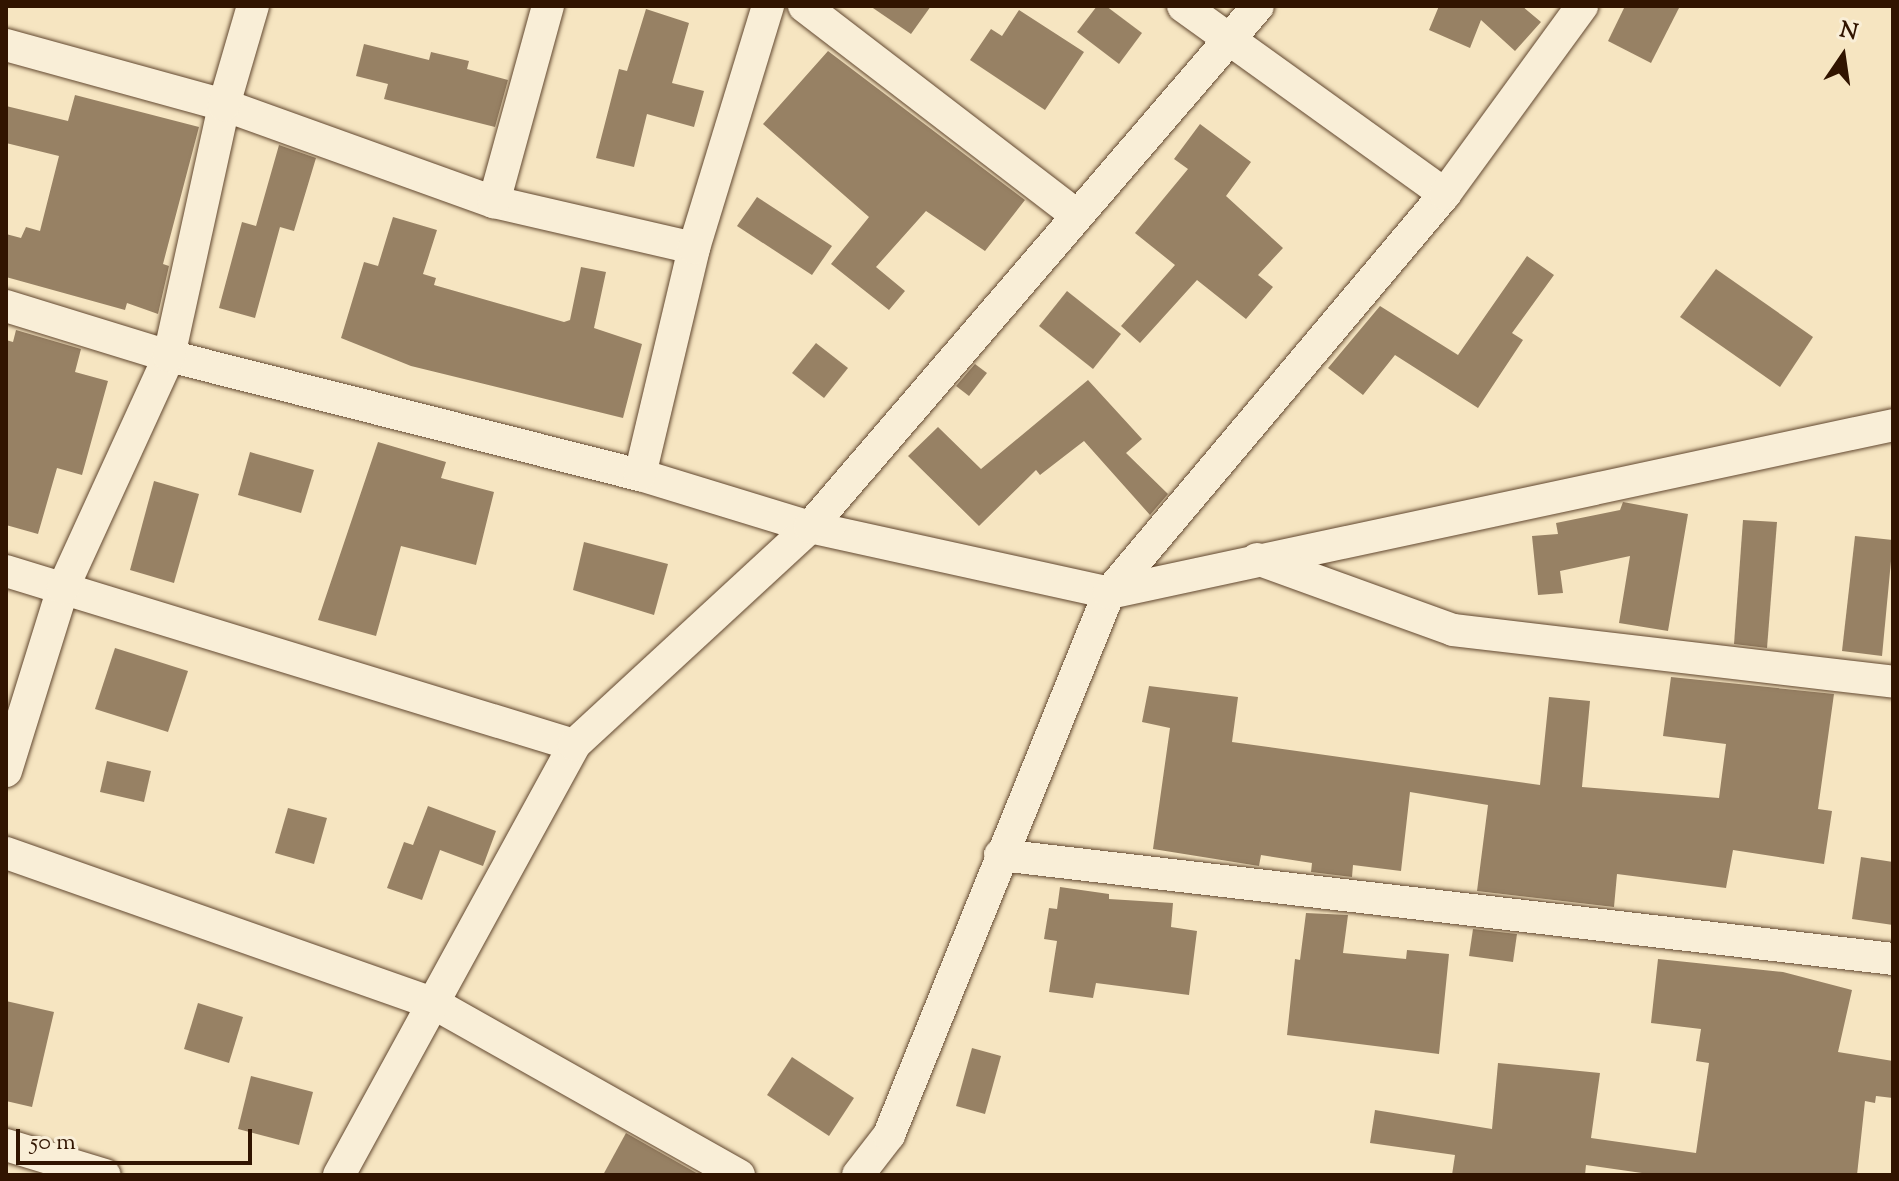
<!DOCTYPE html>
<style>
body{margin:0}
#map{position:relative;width:1899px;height:1181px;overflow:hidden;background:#f6e5c1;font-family:"Sorts Mill Goudy",serif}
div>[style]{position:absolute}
.building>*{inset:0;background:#978164}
.roads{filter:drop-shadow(0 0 2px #624830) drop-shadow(0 0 2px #624830)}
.minor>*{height:32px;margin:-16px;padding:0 16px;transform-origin:16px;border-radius:16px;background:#f9eed7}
span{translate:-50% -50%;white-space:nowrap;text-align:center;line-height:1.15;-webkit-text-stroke:7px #f9eed7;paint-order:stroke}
.frame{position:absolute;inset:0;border:8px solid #311400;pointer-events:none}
.north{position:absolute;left:1803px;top:16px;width:80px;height:80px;-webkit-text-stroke:6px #f9eed7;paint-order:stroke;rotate:13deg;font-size:22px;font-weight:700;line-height:32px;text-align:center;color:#311400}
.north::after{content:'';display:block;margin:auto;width:28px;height:36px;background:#311400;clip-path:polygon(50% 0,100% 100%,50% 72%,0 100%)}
.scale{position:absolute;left:16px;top:1129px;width:236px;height:36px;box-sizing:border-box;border:4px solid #311400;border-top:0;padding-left:10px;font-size:24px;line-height:28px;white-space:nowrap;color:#311400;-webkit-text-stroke:6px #f9eed7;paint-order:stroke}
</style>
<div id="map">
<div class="building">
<i style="clip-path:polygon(870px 6px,931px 6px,911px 34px)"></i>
<i style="clip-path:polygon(1097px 6px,1106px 6px,1142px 33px,1119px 64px,1077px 32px)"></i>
<i style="clip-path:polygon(1439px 6px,1522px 6px,1541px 22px,1515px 51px,1481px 20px,1470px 48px,1429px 30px)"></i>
<i style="clip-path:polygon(1625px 6px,1680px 6px,1651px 63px,1608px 41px)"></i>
<i style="clip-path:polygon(646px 9px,689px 23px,672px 83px,704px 91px,694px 127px,647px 114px,634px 167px,596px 158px,619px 69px,627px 71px)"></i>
<i style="clip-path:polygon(1019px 10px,1084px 52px,1045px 110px,970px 60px,991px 29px,1002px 36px)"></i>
<i style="clip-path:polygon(364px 44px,429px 60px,431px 52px,469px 61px,467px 69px,508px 80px,495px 127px,384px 99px,388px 84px,356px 76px)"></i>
<i style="clip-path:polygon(828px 51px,1025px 200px,985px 251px,926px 211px,876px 267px,905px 291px,889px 310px,831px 264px,869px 217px,763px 124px)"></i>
<i style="clip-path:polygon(75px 95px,199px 127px,163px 264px,169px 266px,158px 314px,127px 303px,125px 310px,6px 277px,6px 234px,21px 238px,26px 227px,40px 231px,59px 156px,6px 143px,6px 106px,68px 121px)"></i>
<i style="clip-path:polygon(1200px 124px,1251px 162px,1226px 196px,1283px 248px,1258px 275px,1273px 287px,1246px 319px,1197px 280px,1140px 343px,1121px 326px,1175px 265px,1135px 233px,1188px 169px,1174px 159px)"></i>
<i style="clip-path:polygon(279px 145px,316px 158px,294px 231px,280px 227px,255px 318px,219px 308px,242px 222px,256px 226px)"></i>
<i style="clip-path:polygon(757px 197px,832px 246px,812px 275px,737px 226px)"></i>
<i style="clip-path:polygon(393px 217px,437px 230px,423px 274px,436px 278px,434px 285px,564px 322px,570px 320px,581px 267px,606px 272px,594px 328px,642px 344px,623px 418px,411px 366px,341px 338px,364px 262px,378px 266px)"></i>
<i style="clip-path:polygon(1527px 256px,1554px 275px,1512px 333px,1523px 340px,1478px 408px,1395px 355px,1363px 395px,1328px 368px,1380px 306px,1458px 355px)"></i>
<i style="clip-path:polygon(1716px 269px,1813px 337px,1780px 387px,1680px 317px)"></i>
<i style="clip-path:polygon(1067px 291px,1121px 334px,1093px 369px,1039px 326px)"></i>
<i style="clip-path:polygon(16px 330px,81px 349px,75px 372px,108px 381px,82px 475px,57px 468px,38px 534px,6px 525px,6px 340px,13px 342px)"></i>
<i style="clip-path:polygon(816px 343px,848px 368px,824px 398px,792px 373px)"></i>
<i style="clip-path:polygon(975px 364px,987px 373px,969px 396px,956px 386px)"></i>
<i style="clip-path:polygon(1088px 380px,1142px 439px,1126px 453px,1168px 494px,1150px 515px,1084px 441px,1040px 475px,1036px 470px,979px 526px,908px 456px,938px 427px,981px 469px)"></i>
<i style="clip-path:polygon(378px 442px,446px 462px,441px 478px,494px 492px,476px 565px,401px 546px,376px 636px,318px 620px)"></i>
<i style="clip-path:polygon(250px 452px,314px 470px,301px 513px,238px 495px)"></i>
<i style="clip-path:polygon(154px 481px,199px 494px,174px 583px,130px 570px)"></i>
<i style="clip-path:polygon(1623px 502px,1688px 514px,1668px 631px,1619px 623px,1630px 556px,1560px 571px,1563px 593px,1538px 595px,1532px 536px,1558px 534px,1556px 523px,1620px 510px)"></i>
<i style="clip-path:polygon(1743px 520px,1777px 522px,1767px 648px,1734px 644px)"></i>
<i style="clip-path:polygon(1855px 536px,1893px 540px,1882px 656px,1842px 651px)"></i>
<i style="clip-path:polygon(584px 542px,668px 564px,654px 615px,573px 590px)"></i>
<i style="clip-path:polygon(115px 648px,188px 671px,168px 732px,95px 709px)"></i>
<i style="clip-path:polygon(1671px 677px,1834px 694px,1818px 809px,1832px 811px,1824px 864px,1733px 850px,1726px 888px,1617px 874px,1614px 907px,1477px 891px,1488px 805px,1410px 792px,1401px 871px,1353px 865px,1352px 877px,1311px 872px,1312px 863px,1261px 855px,1259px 866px,1153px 849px,1170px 728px,1142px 722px,1149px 686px,1238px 697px,1232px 742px,1540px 785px,1549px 697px,1590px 701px,1582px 787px,1719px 798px,1726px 744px,1663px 736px)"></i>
<i style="clip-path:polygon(107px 761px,151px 771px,144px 802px,100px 792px)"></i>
<i style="clip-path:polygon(428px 806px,496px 831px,483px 866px,440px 850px,422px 900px,387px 888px,404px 842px,413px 845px)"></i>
<i style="clip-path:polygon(288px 808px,327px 818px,314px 864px,275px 853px)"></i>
<i style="clip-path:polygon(1861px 857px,1893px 862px,1893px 925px,1852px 919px)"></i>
<i style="clip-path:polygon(1060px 887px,1109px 894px,1109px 899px,1173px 903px,1171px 927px,1197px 931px,1189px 995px,1096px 983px,1093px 998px,1049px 992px,1057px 941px,1044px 939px,1049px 908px,1057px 909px)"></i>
<i style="clip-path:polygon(1306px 913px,1348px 915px,1343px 953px,1406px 959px,1407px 950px,1449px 954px,1439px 1054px,1287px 1035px,1295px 959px,1300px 960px)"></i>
<i style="clip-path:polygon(1473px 929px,1517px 934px,1513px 962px,1469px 956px)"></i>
<i style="clip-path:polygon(1658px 959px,1783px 972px,1852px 990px,1838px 1052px,1893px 1061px,1893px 1098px,1876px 1096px,1875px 1103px,1865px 1101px,1857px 1175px,1656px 1175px,1586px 1165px,1585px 1175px,1452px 1175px,1455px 1155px,1370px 1143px,1375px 1110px,1492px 1129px,1498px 1063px,1600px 1073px,1591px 1138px,1696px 1153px,1709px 1063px,1696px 1061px,1701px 1029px,1651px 1023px)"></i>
<i style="clip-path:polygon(6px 1001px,54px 1012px,32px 1107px,6px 1101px)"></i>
<i style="clip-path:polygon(198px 1003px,243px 1017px,229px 1063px,184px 1049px)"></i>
<i style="clip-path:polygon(972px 1048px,1001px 1056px,985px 1114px,956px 1106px)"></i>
<i style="clip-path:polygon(792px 1057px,854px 1098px,829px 1136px,767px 1095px)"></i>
<i style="clip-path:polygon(251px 1076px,313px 1092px,299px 1145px,238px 1129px)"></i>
<i style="clip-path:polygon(626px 1133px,700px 1175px,603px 1175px)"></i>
</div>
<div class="roads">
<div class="minor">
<i style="left:804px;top:6px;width:342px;rotate:37.5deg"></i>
<i style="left:1183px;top:6px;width:322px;rotate:35.7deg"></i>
<i style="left:6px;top:45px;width:226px;rotate:15.4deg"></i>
<i style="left:224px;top:105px;width:287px;rotate:19.8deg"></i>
<i style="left:494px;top:202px;width:205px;rotate:13deg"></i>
<i style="left:494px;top:202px;width:203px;rotate:-74.6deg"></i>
<i style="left:6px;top:306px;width:170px;rotate:17.1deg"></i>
<i style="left:169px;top:356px;width:486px;rotate:14.2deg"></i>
<i style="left:640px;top:475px;width:178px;rotate:17deg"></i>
<i style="left:810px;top:527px;width:306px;rotate:12.4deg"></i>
<i style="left:1109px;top:593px;width:802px;rotate:-12.09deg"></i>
<i style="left:640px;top:475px;width:233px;rotate:-76.6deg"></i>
<i style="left:694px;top:248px;width:253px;rotate:-73deg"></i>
<i style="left:1257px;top:559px;width:208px;rotate:19.9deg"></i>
<i style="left:1453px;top:630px;width:443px;rotate:6.7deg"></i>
<i style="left:6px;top:571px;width:594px;rotate:17.03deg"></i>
<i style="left:6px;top:771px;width:192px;rotate:-72.7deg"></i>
<i style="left:63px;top:588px;width:255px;rotate:-65.4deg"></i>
<i style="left:169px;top:356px;width:257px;rotate:-77.6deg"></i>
<i style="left:224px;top:105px;width:103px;rotate:-73.7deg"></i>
<i style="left:6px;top:853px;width:455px;rotate:19.4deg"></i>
<i style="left:435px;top:1004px;width:349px;rotate:29.4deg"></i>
<i style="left:1000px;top:855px;width:899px;rotate:6.64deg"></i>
<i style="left:6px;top:1145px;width:103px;rotate:16.9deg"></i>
<i style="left:339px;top:1175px;width:490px;rotate:-61.3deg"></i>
<i style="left:574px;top:745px;width:321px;rotate:-42.7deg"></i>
<i style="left:810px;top:527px;width:687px;rotate:-49.31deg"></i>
<i style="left:858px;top:1175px;width:51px;rotate:-52.2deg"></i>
<i style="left:889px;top:1135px;width:585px;rotate:-67.91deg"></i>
<i style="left:1109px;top:593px;width:522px;rotate:-49.9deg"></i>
<i style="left:1445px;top:194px;width:233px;rotate:-53.9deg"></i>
</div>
</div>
<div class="frame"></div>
<div class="north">N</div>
<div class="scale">50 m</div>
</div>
